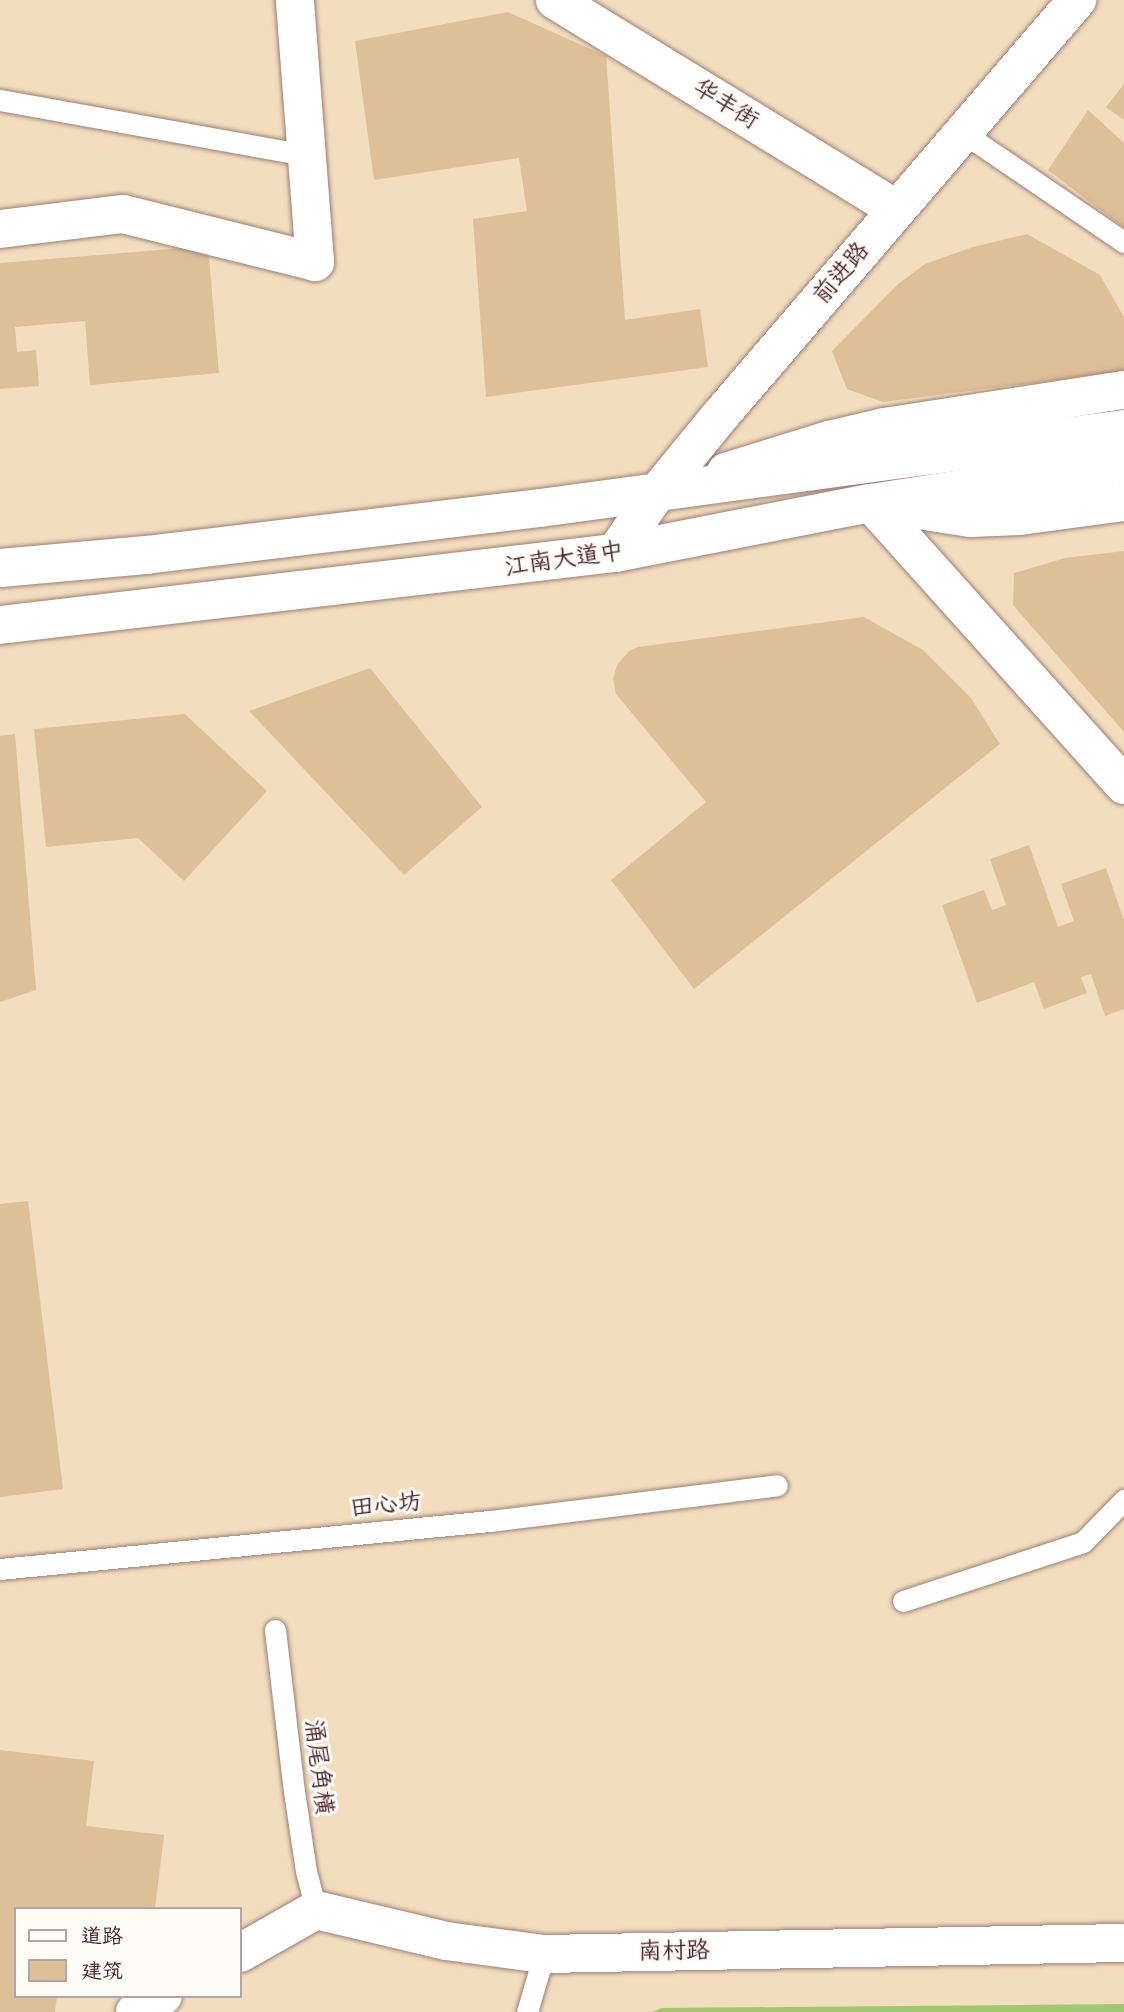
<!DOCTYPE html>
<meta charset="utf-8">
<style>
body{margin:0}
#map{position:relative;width:1124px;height:2012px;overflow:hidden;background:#f2debf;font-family:Sriracha,"LXGW WenKai TC",sans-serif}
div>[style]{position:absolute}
.green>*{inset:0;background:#a2c771}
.building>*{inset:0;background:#ddbf98}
.roads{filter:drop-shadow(0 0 2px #9e7e75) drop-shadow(0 0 2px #9e7e75)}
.lane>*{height:21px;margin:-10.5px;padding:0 10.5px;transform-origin:10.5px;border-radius:10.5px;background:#fff}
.street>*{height:38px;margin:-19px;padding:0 19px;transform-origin:19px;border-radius:19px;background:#fff}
.secondary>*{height:38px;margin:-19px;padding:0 19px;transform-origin:19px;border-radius:19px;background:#fff}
.primary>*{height:38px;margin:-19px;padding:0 19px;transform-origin:19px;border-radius:19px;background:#fff}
span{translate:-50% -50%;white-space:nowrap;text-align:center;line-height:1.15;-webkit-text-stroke:6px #fdfcf7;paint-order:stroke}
.street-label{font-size:24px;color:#4a1f2b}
.legend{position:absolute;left:14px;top:1907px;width:228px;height:91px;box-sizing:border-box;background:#fdfcf7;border:2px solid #b5a4a5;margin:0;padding:9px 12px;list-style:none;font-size:21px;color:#4a1f2b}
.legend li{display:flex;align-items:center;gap:14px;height:35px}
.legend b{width:35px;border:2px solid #b5a4a5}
</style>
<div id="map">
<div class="green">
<i style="clip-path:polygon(1124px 2004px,1124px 2012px,652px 2012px,662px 2008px)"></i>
</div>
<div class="building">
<i style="clip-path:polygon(508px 12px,606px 56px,625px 320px,700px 309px,708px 367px,486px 397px,473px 219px,527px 211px,519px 158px,374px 180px,355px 41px)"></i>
<i style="clip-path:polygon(1124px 84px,1124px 120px,1106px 107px)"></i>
<i style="clip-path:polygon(1088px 110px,1124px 143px,1124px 228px,1048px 170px)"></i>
<i style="clip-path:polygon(1027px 234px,1100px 275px,1124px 317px,1124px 371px,883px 402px,847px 389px,832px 351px,898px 284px,925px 264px,973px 247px)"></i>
<i style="clip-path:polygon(208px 246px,219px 373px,90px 385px,85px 321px,15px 327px,17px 352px,36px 350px,39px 386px,0 389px,0 263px)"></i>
<i style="clip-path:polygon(1124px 551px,1124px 732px,1013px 605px,1014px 573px,1065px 558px)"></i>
<i style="clip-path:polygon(864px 617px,923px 650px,971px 698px,1000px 744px,694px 989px,611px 880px,706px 802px,616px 694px,613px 679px,617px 665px,629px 651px,638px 647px)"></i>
<i style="clip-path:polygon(370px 668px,482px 807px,404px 875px,249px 711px)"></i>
<i style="clip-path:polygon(185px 714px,267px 791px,184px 881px,138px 838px,46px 847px,34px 729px)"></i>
<i style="clip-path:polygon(15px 734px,36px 990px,0 1002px,0 736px)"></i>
<i style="clip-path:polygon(1029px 845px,1058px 927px,1074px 921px,1061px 884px,1106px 868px,1124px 920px,1124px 1009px,1105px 1016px,1091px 974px,1081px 977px,1087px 993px,1044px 1009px,1034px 982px,977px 1003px,942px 905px,984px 890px,992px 910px,1006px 905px,990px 859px)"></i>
<i style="clip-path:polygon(28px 1201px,63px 1489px,0 1497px,0 1204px)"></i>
<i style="clip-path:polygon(0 1750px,94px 1761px,86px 1826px,164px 1835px,155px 1909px,16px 1909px,16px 1996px,57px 1996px,55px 2012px,0 2012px)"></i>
</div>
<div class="roads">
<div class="lane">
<i style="left:0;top:100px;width:312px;rotate:10.2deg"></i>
<i style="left:962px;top:132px;width:196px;rotate:34.2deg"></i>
<i style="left:0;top:1569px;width:492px;rotate:-5.6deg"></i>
<i style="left:490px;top:1521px;width:289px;rotate:-7.1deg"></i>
<i style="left:903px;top:1601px;width:189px;rotate:-18.1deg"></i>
<i style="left:1083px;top:1542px;width:59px;rotate:-45.7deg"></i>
<i style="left:275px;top:1630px;width:162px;rotate:83.3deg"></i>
<i style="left:294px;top:1791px;width:81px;rotate:81.5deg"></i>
<i style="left:306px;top:1871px;width:40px;rotate:75.6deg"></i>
<i style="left:527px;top:2012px;width:60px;rotate:-73.7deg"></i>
</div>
<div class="street">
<i style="left:555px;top:0;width:400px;rotate:31.5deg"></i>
<i style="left:0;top:229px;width:124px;rotate:-7deg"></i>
<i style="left:123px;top:214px;width:198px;rotate:14deg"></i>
<i style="left:315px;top:262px;width:263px;rotate:-94.4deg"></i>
<i style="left:726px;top:472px;width:108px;rotate:-17.3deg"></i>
<i style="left:829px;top:440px;width:57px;rotate:-13.3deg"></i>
<i style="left:884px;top:427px;width:243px;rotate:-8.8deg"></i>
<i style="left:871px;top:503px;width:379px;rotate:48.1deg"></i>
<i style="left:880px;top:504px;width:91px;rotate:8.8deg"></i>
<i style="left:970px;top:518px;width:50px;rotate:-2.3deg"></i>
<i style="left:1020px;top:516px;width:105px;rotate:-7.7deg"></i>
<i style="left:240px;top:1953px;width:87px;rotate:-29.5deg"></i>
<i style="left:316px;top:1910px;width:134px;rotate:13.4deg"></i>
<i style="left:446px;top:1941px;width:99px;rotate:7.6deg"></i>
<i style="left:544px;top:1954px;width:580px;rotate:-1.09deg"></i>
<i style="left:135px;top:2012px;width:32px;rotate:-30deg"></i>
</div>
<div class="secondary">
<i style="left:615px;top:553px;width:72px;rotate:-55.2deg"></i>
<i style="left:656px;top:494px;width:99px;rotate:-50.7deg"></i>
<i style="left:719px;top:417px;width:550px;rotate:-49.35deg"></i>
</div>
<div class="primary">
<i style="left:0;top:568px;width:147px;rotate:-5.1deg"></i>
<i style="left:146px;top:555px;width:397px;rotate:-6.8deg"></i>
<i style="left:540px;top:508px;width:589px;rotate:-7.7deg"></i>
<i style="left:0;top:625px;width:619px;rotate:-6.68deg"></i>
<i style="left:615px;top:553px;width:261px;rotate:-11.1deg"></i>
<i style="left:871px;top:503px;width:256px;rotate:-8.8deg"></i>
</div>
</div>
<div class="street-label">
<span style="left:726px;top:104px;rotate:32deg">华丰街</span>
<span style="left:841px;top:273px;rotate:-50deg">前进路</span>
<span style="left:564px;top:559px;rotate:-8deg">江南大道中</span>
<span style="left:386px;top:1505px;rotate:-6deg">田心坊</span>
<span style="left:319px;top:1767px;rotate:83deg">涌尾角横</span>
<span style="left:674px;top:1951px;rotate:-1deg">南村路</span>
</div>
<ul class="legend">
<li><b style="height:9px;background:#fff"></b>道路</li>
<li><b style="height:19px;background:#ddbf98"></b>建筑</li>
</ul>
</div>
